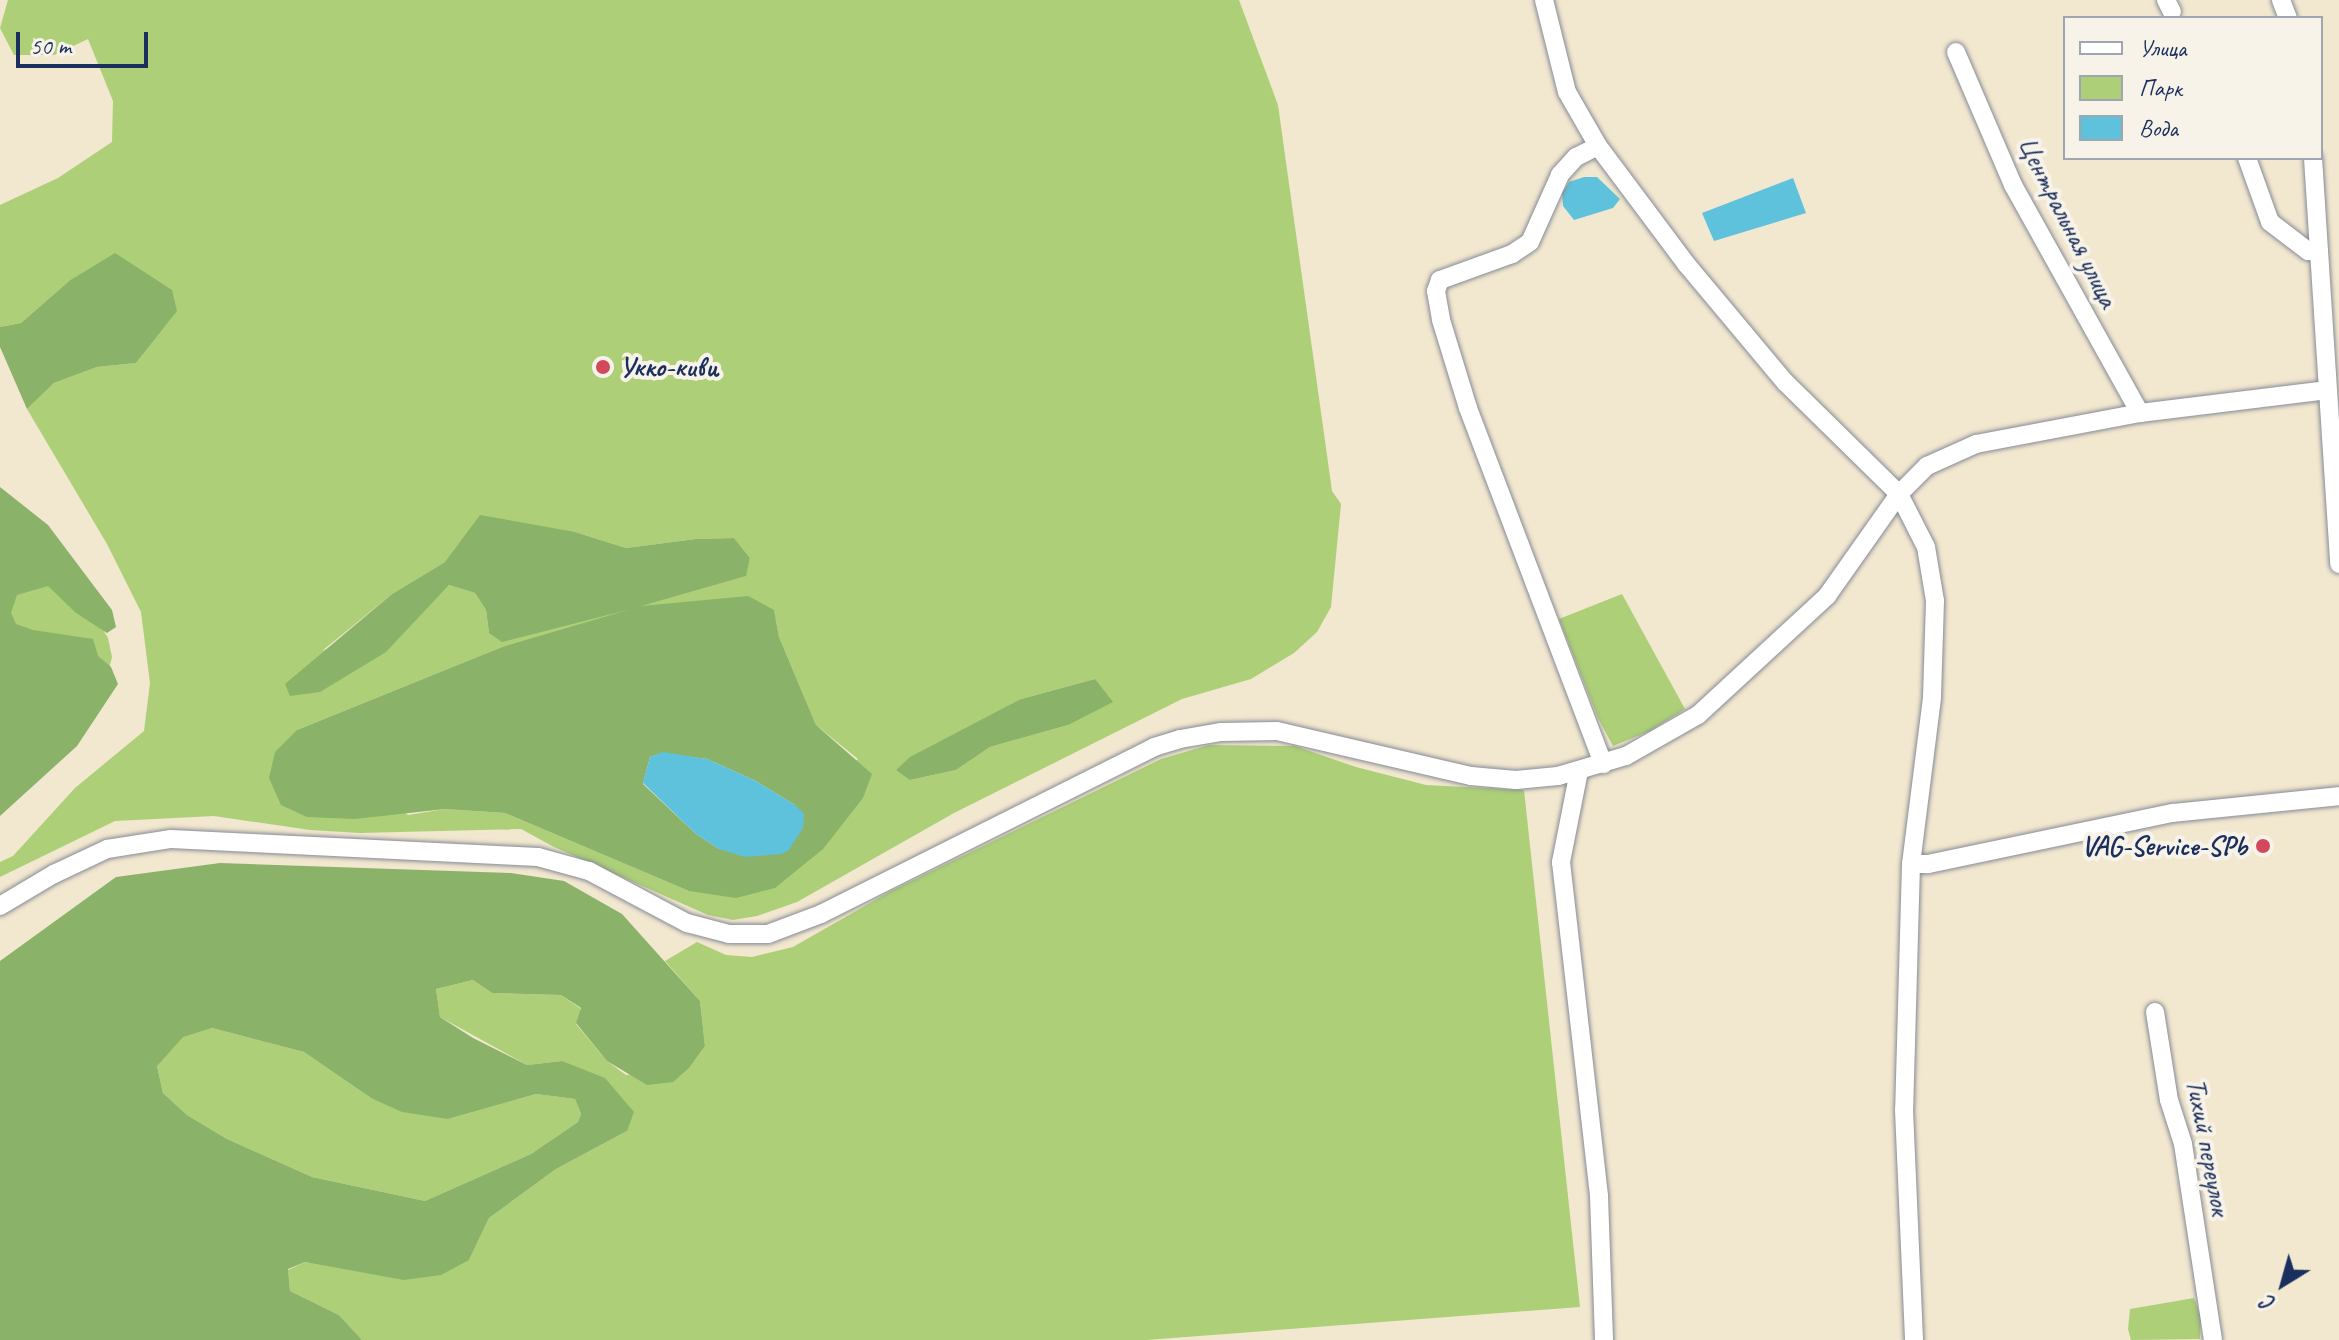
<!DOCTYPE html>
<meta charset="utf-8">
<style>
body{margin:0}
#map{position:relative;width:2339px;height:1340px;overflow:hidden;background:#f2e7cf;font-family:Caveat,sans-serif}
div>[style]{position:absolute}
.green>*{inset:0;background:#adcf77}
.forest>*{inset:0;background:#8ab268}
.water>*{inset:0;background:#5ec2dc}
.roads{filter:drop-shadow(0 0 2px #868b96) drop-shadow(0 0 2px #868b96)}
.minor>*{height:18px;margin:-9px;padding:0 9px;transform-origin:9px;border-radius:9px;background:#fff}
.dots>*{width:22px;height:22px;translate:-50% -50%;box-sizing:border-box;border:4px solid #f7f3e8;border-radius:50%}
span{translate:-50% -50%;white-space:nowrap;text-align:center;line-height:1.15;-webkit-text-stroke:8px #f7f3e8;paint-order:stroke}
.street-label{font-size:28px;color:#1b2f5e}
.poi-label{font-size:28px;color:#1b2f5e;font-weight:700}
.left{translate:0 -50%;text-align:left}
.right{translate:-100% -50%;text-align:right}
.legend{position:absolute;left:2063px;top:16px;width:260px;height:144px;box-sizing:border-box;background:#f7f3e8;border:2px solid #9fa5b1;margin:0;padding:10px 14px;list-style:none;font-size:24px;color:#1b2f5e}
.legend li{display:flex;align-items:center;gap:16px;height:40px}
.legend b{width:40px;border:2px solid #9fa5b1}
.north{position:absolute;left:2243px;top:1244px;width:80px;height:80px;-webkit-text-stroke:6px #f7f3e8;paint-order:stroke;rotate:217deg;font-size:22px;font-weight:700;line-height:32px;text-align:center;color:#1b2f5e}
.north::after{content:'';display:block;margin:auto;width:28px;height:36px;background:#1b2f5e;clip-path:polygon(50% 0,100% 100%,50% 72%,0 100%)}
.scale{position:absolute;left:16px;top:32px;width:132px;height:36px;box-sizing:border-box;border:4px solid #1b2f5e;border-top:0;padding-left:10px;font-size:24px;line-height:28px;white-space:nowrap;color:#1b2f5e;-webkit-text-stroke:6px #f7f3e8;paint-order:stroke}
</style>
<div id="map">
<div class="green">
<i style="clip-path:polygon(evenodd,8px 0,1239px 0,1278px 105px,1332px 491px,1341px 504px,1331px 607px,1317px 632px,1294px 653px,1251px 679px,1182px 699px,954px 813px,797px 902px,757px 916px,733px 920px,708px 915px,554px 847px,521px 829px,360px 833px,310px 830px,214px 816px,115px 821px,0 877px,0 862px,13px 856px,75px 788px,144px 731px,150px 683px,141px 612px,107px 544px,27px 409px,54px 383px,97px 367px,136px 363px,177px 310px,69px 281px,21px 323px,0 327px,0 205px,58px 178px,112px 142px,113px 101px,88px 39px,54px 55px,14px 55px,0 28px,8px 0,575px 532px,626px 548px,696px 539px,734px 538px,750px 558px,745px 576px,681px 594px,489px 633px,486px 610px,475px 593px,449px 585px,422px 610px,322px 651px,392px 594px,445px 562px,575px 532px,8px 0,774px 611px,779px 637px,816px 725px,858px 759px,689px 891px,505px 813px,445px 809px,408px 815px,297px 730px,502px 647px,774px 611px,8px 0,1095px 679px,1068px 725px,990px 747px,956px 770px,910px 780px,967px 729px,1021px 699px,1095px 679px)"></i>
<i style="clip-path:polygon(0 523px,85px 600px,108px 638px,112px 657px,104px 688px,0 807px)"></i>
<i style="clip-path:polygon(1622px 594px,1685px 709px,1650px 731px,1613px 746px,1598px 718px,1559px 619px)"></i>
<i style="clip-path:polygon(1209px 745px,1295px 746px,1356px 767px,1426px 785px,1524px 790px,1580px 1307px,1146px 1340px,362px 1340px,339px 1315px,290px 1291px,288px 1270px,305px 1262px,341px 1267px,469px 1260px,489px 1218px,556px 1169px,627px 1131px,562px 1061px,527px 1065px,440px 1017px,436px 989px,473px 980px,492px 993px,561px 995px,581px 1009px,576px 1024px,607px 1061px,626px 1075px,690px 1067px,705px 1046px,700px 1001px,665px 961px,697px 942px,726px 955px,752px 957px,793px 947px,891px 891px,1161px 759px)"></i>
<i style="clip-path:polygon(212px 1028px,304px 1052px,371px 1098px,448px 1119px,536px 1094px,575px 1099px,581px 1114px,578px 1122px,531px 1154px,425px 1201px,312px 1177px,227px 1139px,187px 1115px,163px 1093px,157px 1066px,166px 1053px,183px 1036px)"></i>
<i style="clip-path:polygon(2194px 1298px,2201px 1317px,2200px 1339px,2131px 1340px,2128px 1329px,2130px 1309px)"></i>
</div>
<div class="forest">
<i style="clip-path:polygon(115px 253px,172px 290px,177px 311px,136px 363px,97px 367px,54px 383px,27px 409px,0 347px,0 327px,21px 323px,69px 281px)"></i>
<i style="clip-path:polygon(0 487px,48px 525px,112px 610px,116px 627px,107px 633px,76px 613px,48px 586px,17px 595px,11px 613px,16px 624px,33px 630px,93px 639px,98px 656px,111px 667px,118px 684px,77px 746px,0 816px)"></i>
<i style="clip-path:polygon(evenodd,480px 515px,575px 532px,626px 548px,696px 539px,734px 538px,750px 558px,746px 576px,641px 606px,748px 596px,774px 610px,779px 637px,816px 725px,872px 774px,863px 798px,823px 849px,775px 888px,736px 898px,689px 891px,505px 813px,445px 809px,355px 819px,307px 817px,281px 805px,269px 778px,275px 752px,297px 730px,502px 647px,631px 609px,502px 642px,489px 633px,486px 610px,475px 593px,449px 585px,386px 652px,320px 692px,290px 696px,285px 684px,392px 594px,445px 562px,480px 515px,663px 753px,707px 759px,756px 781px,795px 805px,781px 854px,719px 849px,696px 834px,643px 784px,650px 757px,663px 753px)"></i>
<i style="clip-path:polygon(1095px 679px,1113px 702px,1068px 725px,990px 747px,956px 770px,910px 780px,896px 770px,910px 757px,1021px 699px)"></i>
<i style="clip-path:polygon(evenodd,220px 863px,511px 873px,564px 881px,622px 914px,700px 1001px,705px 1046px,690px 1067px,673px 1082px,647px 1085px,607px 1061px,576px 1023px,581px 1008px,561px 995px,492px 993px,473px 980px,436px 989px,440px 1017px,473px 1038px,527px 1065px,562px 1061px,605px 1078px,634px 1112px,627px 1131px,556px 1169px,489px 1218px,469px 1260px,441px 1275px,404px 1280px,305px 1262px,288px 1269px,290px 1291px,339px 1315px,362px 1340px,0 1340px,0 961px,116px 877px,220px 863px,212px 1028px,304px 1052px,371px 1098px,402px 1112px,448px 1119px,536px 1094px,575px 1099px,581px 1114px,578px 1122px,531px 1154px,425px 1201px,312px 1177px,227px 1139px,187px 1115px,163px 1093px,157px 1066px,183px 1037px,212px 1028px)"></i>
</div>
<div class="water">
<i style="clip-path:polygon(1584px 177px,1597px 177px,1620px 199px,1613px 208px,1574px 220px,1563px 206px,1562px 193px,1569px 182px)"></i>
<i style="clip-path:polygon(1793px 178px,1806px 213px,1714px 241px,1702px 213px)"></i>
<i style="clip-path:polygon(663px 752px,707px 759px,756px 781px,795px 805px,804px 814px,803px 828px,788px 851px,781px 854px,745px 857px,719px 849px,696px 834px,643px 783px,650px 757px)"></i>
</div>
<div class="roads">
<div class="minor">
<i style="left:1544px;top:0;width:95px;rotate:76deg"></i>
<i style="left:1567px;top:92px;width:62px;rotate:60.1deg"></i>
<i style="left:1598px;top:146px;width:149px;rotate:53.2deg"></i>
<i style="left:1687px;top:265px;width:153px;rotate:50.1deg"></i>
<i style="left:1785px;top:382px;width:160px;rotate:44.5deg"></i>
<i style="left:1899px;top:494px;width:59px;rotate:63deg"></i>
<i style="left:1926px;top:547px;width:55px;rotate:80.5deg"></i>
<i style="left:1935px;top:601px;width:97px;rotate:91.8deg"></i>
<i style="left:1932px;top:698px;width:167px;rotate:97.2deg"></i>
<i style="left:1911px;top:864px;width:246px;rotate:91.6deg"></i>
<i style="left:1904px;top:1110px;width:230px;rotate:87.5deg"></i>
<i style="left:2166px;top:0;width:13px;rotate:63deg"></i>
<i style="left:2281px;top:0;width:19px;rotate:69deg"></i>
<i style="left:1956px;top:52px;width:145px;rotate:66.8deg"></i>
<i style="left:2013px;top:185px;width:261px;rotate:60.9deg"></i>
<i style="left:1598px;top:146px;width:25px;rotate:153deg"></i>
<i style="left:1576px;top:157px;width:24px;rotate:132deg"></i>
<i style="left:1560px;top:175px;width:73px;rotate:114.1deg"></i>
<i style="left:1530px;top:242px;width:22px;rotate:146deg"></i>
<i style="left:1512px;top:254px;width:77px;rotate:160.1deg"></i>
<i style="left:1440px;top:280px;width:12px;rotate:110deg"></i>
<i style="left:1436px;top:291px;width:29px;rotate:80deg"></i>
<i style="left:1441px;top:320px;width:92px;rotate:72.9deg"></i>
<i style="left:1468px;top:408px;width:381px;rotate:69.2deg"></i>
<i style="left:2247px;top:158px;width:68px;rotate:70.2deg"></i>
<i style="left:2270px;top:222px;width:48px;rotate:37.3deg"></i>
<i style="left:2308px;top:251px;width:11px"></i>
<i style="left:2313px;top:158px;width:407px;rotate:86.3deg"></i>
<i style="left:1579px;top:771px;width:93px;rotate:101.2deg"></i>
<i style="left:1561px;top:862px;width:336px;rotate:83.5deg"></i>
<i style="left:1599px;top:1196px;width:144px;rotate:88deg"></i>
<i style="left:1911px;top:864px;width:17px"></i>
<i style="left:1928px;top:864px;width:250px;rotate:-11.8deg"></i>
<i style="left:2173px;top:813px;width:167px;rotate:-5.8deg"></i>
<i style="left:0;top:906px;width:63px;rotate:-30.7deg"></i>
<i style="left:54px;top:874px;width:59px;rotate:-25.3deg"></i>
<i style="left:107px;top:849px;width:65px;rotate:-8.9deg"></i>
<i style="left:171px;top:839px;width:367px;rotate:2.8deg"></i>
<i style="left:538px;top:857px;width:53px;rotate:15.4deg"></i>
<i style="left:589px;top:871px;width:111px;rotate:28deg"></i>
<i style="left:687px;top:923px;width:43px;rotate:14.7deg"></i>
<i style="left:729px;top:934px;width:39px"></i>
<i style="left:768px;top:934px;width:57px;rotate:-20.7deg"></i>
<i style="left:821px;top:914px;width:373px;rotate:-26.6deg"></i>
<i style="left:1154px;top:747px;width:27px;rotate:-17deg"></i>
<i style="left:1180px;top:739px;width:42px;rotate:-9.7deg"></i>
<i style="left:1221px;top:732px;width:56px;rotate:-1deg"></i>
<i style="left:1277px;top:731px;width:199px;rotate:13.1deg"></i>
<i style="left:1471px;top:776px;width:45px;rotate:5.1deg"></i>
<i style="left:1516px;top:780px;width:42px;rotate:-5.4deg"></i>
<i style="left:1558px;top:776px;width:71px;rotate:-16.4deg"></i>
<i style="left:1626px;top:756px;width:83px;rotate:-29.7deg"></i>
<i style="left:1698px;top:715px;width:176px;rotate:-42.7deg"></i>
<i style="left:1827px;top:596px;width:125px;rotate:-54.8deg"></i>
<i style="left:1899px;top:494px;width:40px;rotate:-45deg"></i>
<i style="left:1927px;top:466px;width:54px;rotate:-24.2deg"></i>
<i style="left:1976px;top:444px;width:167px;rotate:-10.7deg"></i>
<i style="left:2140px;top:413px;width:189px;rotate:-7deg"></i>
<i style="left:2155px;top:1012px;width:89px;rotate:81deg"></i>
<i style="left:2169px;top:1100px;width:46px;rotate:72.3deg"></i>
<i style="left:2183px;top:1144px;width:198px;rotate:81.3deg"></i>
</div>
</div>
<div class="dots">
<i style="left:603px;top:367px;background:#d1495b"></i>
<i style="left:2263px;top:846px;background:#d1495b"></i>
</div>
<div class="street-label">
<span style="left:2068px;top:222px;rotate:63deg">Центральная улица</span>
<span style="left:2208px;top:1147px;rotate:79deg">Тихий переулок</span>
</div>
<div class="poi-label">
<span class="left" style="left:619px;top:367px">Укко-киви</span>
<span class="right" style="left:2247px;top:846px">VAG-Service-SPb</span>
</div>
<ul class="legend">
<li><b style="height:10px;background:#fff"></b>Улица</li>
<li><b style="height:22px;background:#adcf77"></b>Парк</li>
<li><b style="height:22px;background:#5ec2dc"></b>Вода</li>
</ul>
<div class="north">С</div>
<div class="scale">50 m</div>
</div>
